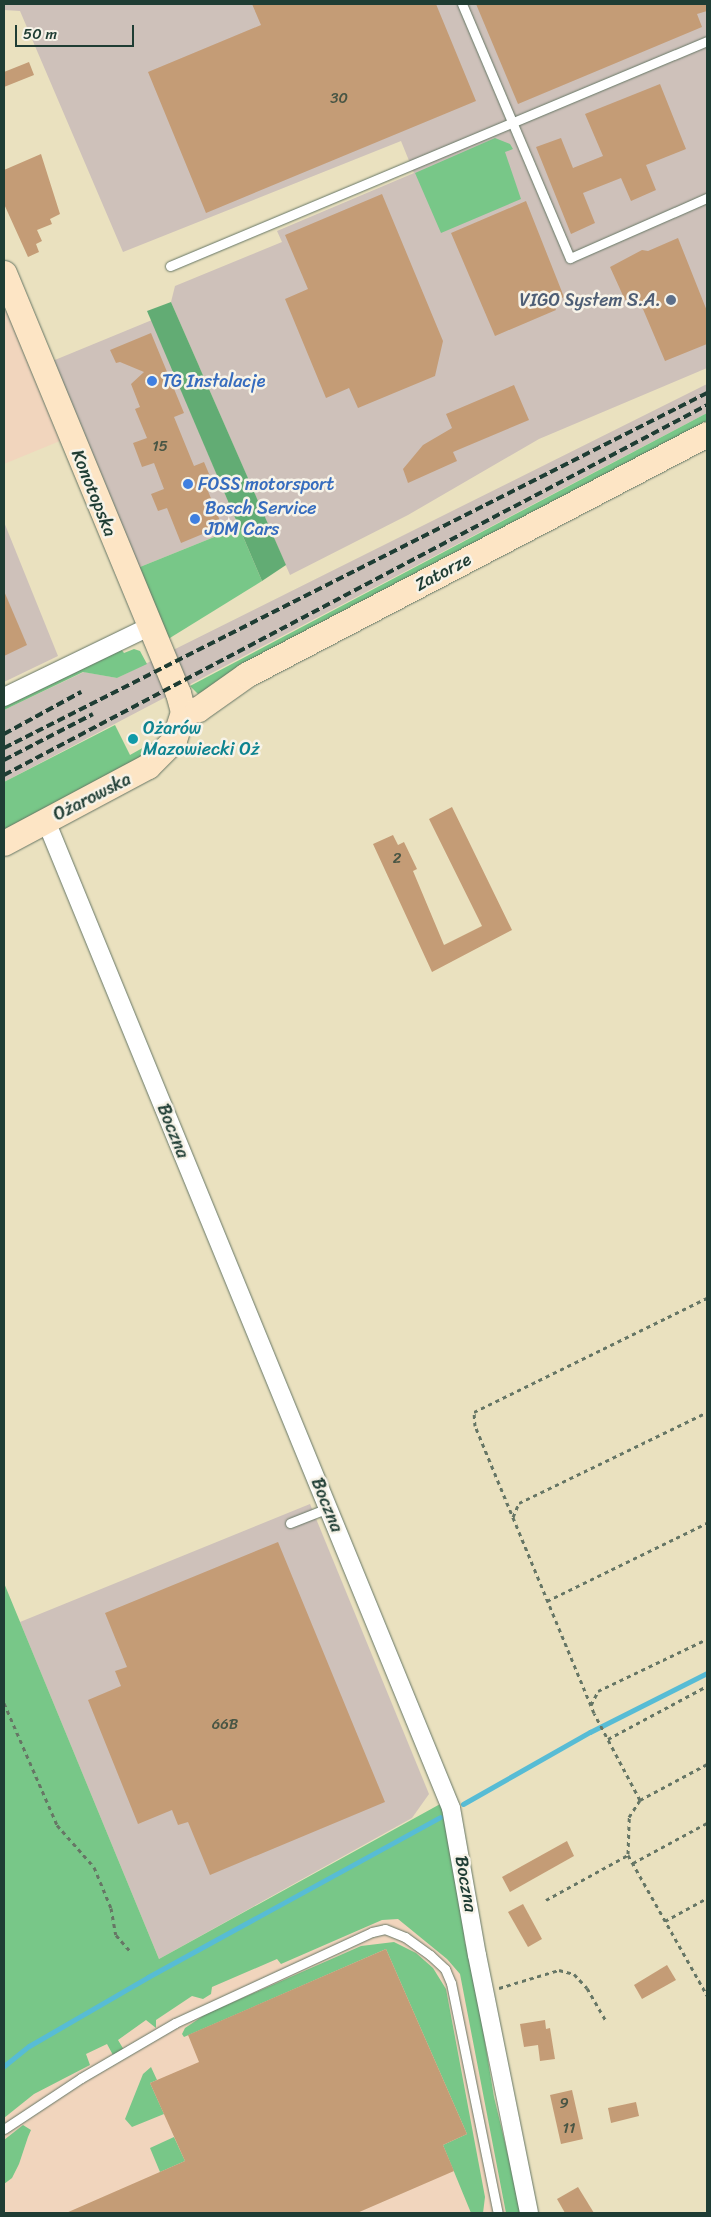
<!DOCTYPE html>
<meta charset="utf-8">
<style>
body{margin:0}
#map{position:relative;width:711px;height:2217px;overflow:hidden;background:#eae1bf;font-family:Sriracha,sans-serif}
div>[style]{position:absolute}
.built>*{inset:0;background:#f1d5bd}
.industrial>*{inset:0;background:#cec1ba}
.green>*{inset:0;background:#78c788}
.forest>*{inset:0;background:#62ac74}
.stream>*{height:5px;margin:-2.5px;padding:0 2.5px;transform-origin:2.5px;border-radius:2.5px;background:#57bcd5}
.building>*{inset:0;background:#c49c76}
.path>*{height:3px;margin-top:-1.5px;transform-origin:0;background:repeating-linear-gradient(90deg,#667665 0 4px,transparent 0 8px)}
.roads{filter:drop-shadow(0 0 1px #667665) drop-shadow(0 0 1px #667665)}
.lane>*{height:9px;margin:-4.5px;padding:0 4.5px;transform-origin:4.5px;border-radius:4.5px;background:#fff}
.street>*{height:18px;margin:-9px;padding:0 9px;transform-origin:9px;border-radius:9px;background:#fff}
.secondary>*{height:25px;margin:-12.5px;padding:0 12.5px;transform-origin:12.5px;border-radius:12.5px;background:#fde5c5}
.rail>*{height:4px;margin-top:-2px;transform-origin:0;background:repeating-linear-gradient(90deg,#1f3d34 0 8px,transparent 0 12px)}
.dots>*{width:14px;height:14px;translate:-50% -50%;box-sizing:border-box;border:2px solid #f7f3e8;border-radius:50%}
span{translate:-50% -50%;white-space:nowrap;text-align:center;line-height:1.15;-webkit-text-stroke:5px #f7f3e8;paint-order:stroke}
.number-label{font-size:15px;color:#485544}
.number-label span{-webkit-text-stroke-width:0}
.service-label{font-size:18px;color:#4e5e75}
.right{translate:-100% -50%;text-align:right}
.shop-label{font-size:18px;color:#366cbe}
.left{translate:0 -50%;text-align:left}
.street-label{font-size:18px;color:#1f3d34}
.culture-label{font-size:18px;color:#0d838f}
.frame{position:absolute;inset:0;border:5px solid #1f3d34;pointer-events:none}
.scale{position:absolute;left:15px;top:25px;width:119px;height:22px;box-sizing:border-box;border:2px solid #1f3d34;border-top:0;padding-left:6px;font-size:15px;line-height:18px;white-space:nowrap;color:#1f3d34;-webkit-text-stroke:4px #f7f3e8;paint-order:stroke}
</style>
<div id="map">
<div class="built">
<i style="clip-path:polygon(4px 305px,60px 441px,4px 464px)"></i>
<i style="clip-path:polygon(443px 1851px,514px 2213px,4px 2213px,4px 2080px)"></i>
</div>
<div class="industrial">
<i style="clip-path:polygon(4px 4px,707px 4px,707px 368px,539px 439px,408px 515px,290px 575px,171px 302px,175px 286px,282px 242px,277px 231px,414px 173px,401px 141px,123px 252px,20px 11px,4px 10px)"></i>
<i style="clip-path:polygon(152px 320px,239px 527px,135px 569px,50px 362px)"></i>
<i style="clip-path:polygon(707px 384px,707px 413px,4px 782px,4px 710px,84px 672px,117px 678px)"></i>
<i style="clip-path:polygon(4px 522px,58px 656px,4px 682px)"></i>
<i style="clip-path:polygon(310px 1504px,429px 1794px,412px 1818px,159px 1959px,20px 1622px)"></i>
</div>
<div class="green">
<i style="clip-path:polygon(495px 138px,510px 144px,513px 149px,505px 152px,521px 199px,441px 233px,415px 173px)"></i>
<i style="clip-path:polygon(707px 413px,707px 423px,198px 694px,190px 686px)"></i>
<i style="clip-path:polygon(239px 527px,262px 581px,165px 641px,135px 569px)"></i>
<i style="clip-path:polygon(121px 649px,124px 653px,134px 649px,140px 651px,147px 664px,117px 678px,83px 672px,4px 710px,4px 705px)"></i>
<i style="clip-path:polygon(115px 725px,130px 755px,162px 737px,152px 749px,106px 780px,4px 831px,4px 782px)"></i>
<i style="clip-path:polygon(4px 1583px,159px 1959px,442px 1803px,455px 1845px,465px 1943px,471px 1956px,494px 2097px,522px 2213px,506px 2213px,460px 1974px,447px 1959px,398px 1919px,382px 1920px,281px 1964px,277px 1959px,212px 1987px,211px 1994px,203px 1999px,192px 1996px,156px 2020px,156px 2028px,146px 2020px,118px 2040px,124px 2050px,113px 2055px,107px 2044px,86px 2054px,90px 2065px,34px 2094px,4px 2118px)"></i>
<i style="clip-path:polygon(394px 1942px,416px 1953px,433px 1968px,446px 1989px,485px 2197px,483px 2213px,471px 2213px,443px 2145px,467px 2134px,386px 1949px,184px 2037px,182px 2034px,185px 2028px,206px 2014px,361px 1946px)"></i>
<i style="clip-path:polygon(151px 2067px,157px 2080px,150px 2083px,164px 2114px,132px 2127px,125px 2119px,143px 2074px)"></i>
<i style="clip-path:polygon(23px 2125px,31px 2130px,28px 2137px,19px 2164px,12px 2178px,4px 2184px,4px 2140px)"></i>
<i style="clip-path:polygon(174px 2137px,185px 2161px,160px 2172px,150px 2148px)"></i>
</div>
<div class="forest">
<i style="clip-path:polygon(171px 302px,286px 565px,262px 581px,147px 311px)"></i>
</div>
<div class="stream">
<i style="left:463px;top:1804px;width:146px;rotate:-29.6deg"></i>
<i style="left:590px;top:1732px;width:131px;rotate:-26.8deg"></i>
<i style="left:4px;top:2066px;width:32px;rotate:-39deg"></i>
<i style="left:29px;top:2046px;width:138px;rotate:-30.1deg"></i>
<i style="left:148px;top:1977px;width:333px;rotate:-28.7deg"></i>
</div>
<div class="building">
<i style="clip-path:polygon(252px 4px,436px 4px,476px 101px,206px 213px,148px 72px,261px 25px)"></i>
<i style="clip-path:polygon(476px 4px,707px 4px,707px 11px,697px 14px,702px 27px,518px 104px)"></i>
<i style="clip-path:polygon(29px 62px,34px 75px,4px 87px,4px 72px)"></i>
<i style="clip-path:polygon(660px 84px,686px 149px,646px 165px,656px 190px,631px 201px,621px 178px,583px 193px,595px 223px,571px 234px,536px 147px,561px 138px,573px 168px,603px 156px,585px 114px)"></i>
<i style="clip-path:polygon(41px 154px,60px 214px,50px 219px,52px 224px,37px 230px,42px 241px,36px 244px,39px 252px,28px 257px,4px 204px,4px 170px)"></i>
<i style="clip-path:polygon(382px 194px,443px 341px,435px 376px,358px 408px,349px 388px,326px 398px,285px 299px,308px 289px,285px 235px)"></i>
<i style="clip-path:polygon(526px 201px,564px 297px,553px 302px,556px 310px,495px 336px,451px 233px)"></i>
<i style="clip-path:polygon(678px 238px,707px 311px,707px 344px,665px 361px,637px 295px,625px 300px,610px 267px,642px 250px,648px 251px)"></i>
<i style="clip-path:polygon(151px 333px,184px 413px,174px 417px,194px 466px,204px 462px,215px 488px,208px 491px,222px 526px,181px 543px,167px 508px,158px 511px,151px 494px,164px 489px,154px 463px,142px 467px,133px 443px,147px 438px,135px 409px,140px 407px,131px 384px,144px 372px,120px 362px,116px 363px,110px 350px)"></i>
<i style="clip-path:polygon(514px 385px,529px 420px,453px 452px,457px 461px,408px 483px,403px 469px,423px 445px,452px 428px,446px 414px)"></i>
<i style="clip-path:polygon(4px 591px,27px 645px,4px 656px)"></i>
<i style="clip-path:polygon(452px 807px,512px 930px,432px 972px,373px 844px,393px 835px,398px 845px,404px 842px,417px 869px,413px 871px,444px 945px,482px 926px,429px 819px)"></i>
<i style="clip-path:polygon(278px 1542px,385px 1802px,210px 1875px,188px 1822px,178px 1825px,172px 1810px,138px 1824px,88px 1700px,121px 1686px,115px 1671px,127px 1667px,105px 1613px)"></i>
<i style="clip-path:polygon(567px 1841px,574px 1856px,510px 1892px,502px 1877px)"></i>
<i style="clip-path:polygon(523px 1904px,542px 1939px,528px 1947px,508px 1912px)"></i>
<i style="clip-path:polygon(386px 1949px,467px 2134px,443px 2145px,454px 2171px,357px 2213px,66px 2213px,185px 2161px,150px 2083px,199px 2062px,188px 2035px)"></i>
<i style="clip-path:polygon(667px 1965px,676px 1980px,642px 1999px,634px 1985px)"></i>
<i style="clip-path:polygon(545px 2020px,546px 2029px,550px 2028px,555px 2059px,540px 2061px,538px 2045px,524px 2047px,520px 2024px)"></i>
<i style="clip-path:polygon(572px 2090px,583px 2139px,561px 2144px,550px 2095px)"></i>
<i style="clip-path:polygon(636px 2102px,639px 2116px,611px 2123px,608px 2108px)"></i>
<i style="clip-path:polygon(578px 2187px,594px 2213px,565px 2213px,557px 2199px)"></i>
</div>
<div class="path">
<i style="left:513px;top:1517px;width:15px;rotate:-67deg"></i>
<i style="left:519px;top:1503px;width:209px;rotate:-25.8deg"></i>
<i style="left:547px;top:1601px;width:178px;rotate:-26deg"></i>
<i style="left:4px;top:1703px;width:133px;rotate:66.5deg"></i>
<i style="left:57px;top:1825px;width:56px;rotate:48.6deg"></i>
<i style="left:94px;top:1867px;width:44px;rotate:67.5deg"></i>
<i style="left:111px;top:1908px;width:27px;rotate:80deg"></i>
<i style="left:116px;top:1935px;width:21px;rotate:49deg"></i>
<i style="left:591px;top:1705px;width:16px;rotate:-63deg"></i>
<i style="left:598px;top:1691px;width:121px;rotate:-25.5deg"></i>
<i style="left:608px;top:1739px;width:112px;rotate:-28.2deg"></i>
<i style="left:640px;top:1800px;width:98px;rotate:-117.9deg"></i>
<i style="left:594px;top:1713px;width:311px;rotate:-112.5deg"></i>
<i style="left:475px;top:1426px;width:14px;rotate:-94deg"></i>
<i style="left:474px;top:1412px;width:259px;rotate:-26.1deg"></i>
<i style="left:628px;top:1854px;width:37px;rotate:-88deg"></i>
<i style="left:629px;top:1817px;width:20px;rotate:-57deg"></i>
<i style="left:640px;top:1800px;width:76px;rotate:-28.2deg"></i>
<i style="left:633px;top:1863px;width:84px;rotate:-28.4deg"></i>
<i style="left:546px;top:1900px;width:94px;rotate:-28.8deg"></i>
<i style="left:628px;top:1855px;width:161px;rotate:60.6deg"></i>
<i style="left:665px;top:1921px;width:48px;rotate:-28.7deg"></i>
<i style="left:499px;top:1988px;width:63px;rotate:-16.7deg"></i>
<i style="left:559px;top:1970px;width:16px;rotate:15deg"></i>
<i style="left:574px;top:1974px;width:19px;rotate:47deg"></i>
<i style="left:587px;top:1988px;width:39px;rotate:60deg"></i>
</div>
<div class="roads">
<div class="lane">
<i style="left:462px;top:4px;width:276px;rotate:67deg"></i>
<i style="left:570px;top:258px;width:150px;rotate:-23.7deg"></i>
<i style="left:170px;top:266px;width:582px;rotate:-22.73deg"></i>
<i style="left:290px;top:1523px;width:41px;rotate:-21.5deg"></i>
<i style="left:4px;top:2129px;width:92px;rotate:-33.5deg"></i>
<i style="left:81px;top:2078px;width:109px;rotate:-30.3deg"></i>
<i style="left:175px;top:2023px;width:217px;rotate:-24.8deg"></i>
<i style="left:372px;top:1932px;width:13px;rotate:-13deg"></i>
<i style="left:385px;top:1929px;width:22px;rotate:22deg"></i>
<i style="left:405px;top:1937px;width:31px;rotate:36deg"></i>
<i style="left:430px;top:1955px;width:21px;rotate:43deg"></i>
<i style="left:445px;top:1969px;width:15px;rotate:67deg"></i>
<i style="left:451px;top:1983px;width:235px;rotate:78.5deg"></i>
</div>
<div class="street">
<i style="left:4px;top:697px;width:161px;rotate:-25.8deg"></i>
<i style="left:46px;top:821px;width:1067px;rotate:67.69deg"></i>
<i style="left:451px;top:1808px;width:149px;rotate:80deg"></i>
<i style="left:477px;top:1955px;width:263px;rotate:78.6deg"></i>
</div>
<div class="secondary">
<i style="left:4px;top:273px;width:455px;rotate:67.5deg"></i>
<i style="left:178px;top:693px;width:20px;rotate:75deg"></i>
<i style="left:183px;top:712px;width:29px;rotate:108deg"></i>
<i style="left:174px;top:740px;width:37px;rotate:135deg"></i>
<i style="left:148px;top:766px;width:163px;rotate:151.9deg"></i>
<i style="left:183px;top:712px;width:15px;rotate:-11deg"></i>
<i style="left:198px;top:709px;width:59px;rotate:-35.3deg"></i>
<i style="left:246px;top:675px;width:520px;rotate:-27.6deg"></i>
</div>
</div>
<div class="rail">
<i style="left:4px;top:734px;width:88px;rotate:-28.6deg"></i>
<i style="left:4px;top:748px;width:788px;rotate:-26.79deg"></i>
<i style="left:4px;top:760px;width:100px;rotate:-27.3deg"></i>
<i style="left:4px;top:775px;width:794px;rotate:-27.76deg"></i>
</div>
<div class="dots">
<i style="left:671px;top:300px;background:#5c6f8a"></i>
<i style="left:152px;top:381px;background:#3f7fe0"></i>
<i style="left:188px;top:484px;background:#3f7fe0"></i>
<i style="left:195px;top:519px;background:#3f7fe0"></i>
<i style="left:133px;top:739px;background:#0f9aa8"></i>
</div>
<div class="number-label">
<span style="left:339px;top:99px">30</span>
<span style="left:160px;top:447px">15</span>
<span style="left:397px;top:859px">2</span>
<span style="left:225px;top:1725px">66B</span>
<span style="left:564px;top:2104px">9</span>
<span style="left:569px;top:2129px">11</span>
</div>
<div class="service-label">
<span class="right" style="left:661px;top:300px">VIGO System S.A.</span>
</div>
<div class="shop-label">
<span class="left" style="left:162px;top:381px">TG Instalacje</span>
<span class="left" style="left:198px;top:484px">FOSS motorsport</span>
<span class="left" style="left:205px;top:519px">Bosch Service<br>JDM Cars</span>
</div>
<div class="street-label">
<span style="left:94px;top:493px;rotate:68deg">Konotopska</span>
<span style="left:443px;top:572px;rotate:-28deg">Zatorze</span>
<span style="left:92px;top:797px;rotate:-27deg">Ożarowska</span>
<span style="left:173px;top:1131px;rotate:68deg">Boczna</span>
<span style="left:327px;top:1505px;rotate:68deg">Boczna</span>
<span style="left:466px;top:1884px;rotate:80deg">Boczna</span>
</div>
<div class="culture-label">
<span class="left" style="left:143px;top:739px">Ożarów<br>Mazowiecki Oż</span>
</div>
<div class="frame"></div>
<div class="scale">50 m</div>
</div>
